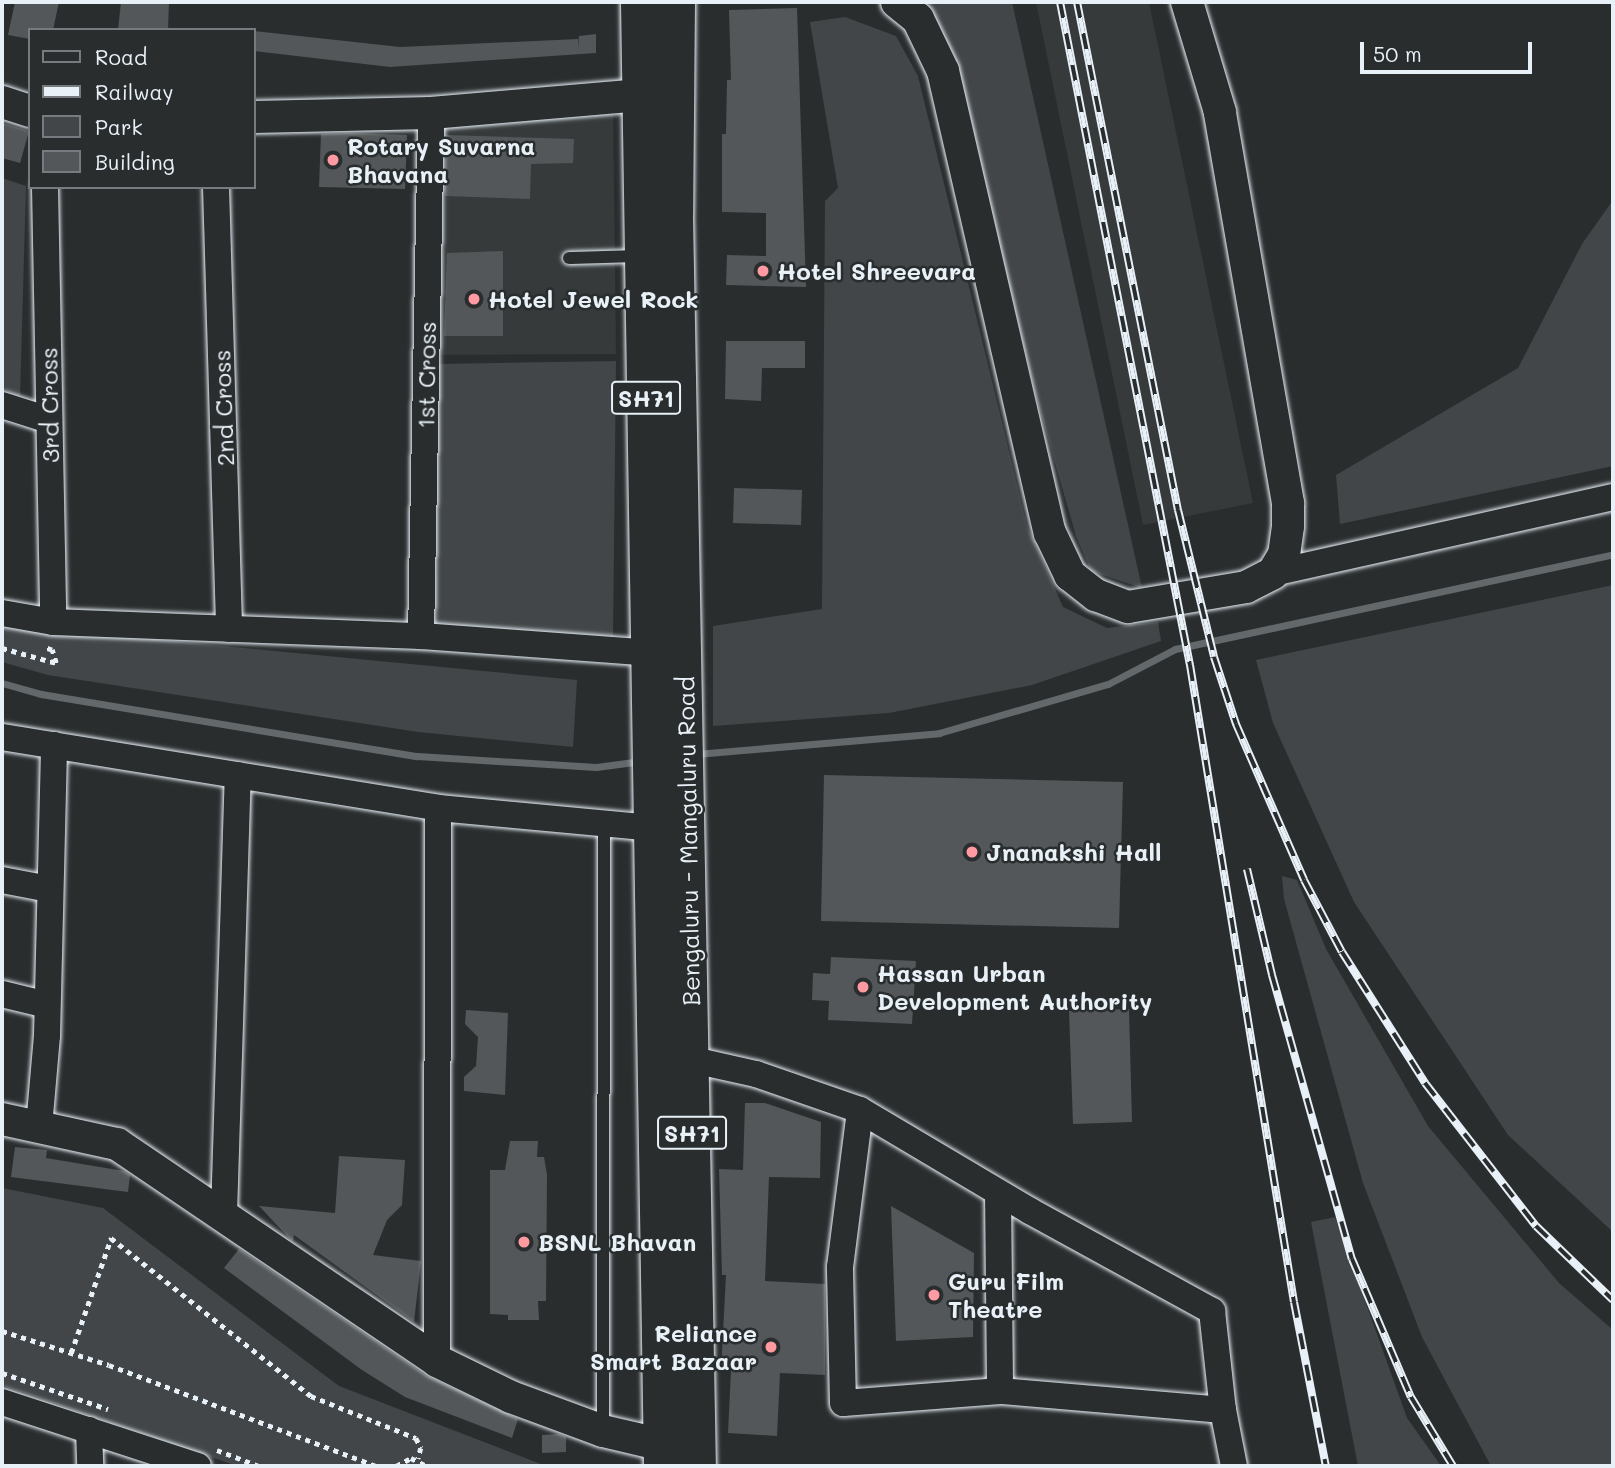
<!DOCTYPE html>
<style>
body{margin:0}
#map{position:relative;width:1615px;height:1468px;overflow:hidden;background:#2a2d2e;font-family:Mali,sans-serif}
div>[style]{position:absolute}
.built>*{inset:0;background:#363a3b}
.green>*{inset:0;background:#424648}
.stream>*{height:7px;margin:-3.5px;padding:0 3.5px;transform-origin:3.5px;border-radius:3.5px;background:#63686b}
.building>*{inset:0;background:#535759}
.path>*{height:4.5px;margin-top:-2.25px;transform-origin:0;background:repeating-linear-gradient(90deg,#e8f1f8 0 5px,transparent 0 10px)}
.roads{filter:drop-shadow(0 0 2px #e8f1f8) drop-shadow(0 0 2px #e8f1f8)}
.service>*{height:12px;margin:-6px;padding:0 6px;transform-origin:6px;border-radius:6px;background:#2a2d2e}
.minor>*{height:26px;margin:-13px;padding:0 13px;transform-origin:13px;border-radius:13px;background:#2a2d2e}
.tertiary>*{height:32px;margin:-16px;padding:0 16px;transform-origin:16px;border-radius:16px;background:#2a2d2e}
.primary>*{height:38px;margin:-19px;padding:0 19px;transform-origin:19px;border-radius:19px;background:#2a2d2e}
.rail>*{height:8px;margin-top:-4px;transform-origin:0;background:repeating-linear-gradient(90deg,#2a2d2e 0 16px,#e8f1f8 0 32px);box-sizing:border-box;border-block:2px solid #e8f1f8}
.dots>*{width:19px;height:19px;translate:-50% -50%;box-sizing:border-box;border:4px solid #2a2d2e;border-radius:50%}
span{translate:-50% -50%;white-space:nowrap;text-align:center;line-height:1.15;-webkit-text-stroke:5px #2a2d2e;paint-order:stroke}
.shield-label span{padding:2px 5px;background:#2a2d2e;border:2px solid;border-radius:5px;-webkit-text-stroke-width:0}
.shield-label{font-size:23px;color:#e8f1f8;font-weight:700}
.poi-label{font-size:24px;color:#e8f1f8;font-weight:700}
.left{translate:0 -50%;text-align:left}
.right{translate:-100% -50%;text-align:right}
.street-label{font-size:24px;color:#e8f1f8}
.frame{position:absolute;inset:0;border:4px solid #e8f1f8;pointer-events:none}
.legend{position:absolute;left:28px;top:28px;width:228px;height:161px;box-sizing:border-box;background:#2a2d2e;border:2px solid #767b7f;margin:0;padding:9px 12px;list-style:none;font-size:21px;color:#e8f1f8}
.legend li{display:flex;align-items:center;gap:14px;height:35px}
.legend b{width:35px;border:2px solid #767b7f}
.scale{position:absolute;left:1360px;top:42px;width:172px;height:32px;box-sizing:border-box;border:4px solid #e8f1f8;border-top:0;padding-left:9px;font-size:21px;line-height:24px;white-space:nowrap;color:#e8f1f8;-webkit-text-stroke:5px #2a2d2e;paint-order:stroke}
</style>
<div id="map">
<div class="built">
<i style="clip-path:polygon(1036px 2px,1149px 2px,1253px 503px,1143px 525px)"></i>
<i style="clip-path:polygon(613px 105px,616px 354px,431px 355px,438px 121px)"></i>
</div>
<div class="green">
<i style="clip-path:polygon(926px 2px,1012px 2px,1142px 588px,1091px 571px,1076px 536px,1036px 396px,955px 62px)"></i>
<i style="clip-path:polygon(845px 17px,896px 36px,918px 76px,1027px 526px,1063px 607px,1107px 628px,1158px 622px,1161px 641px,1032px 685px,889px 713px,713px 726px,713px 626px,822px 609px,825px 201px,838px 188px,810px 22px)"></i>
<i style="clip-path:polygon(2px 178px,26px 186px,20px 397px,2px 388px)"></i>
<i style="clip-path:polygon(1613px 200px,1613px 466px,1340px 524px,1336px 475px,1518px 368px,1582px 244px)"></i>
<i style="clip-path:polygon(616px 361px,613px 638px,436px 625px,438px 364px)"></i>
<i style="clip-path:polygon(1613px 585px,1613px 1232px,1508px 1135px,1354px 902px,1273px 723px,1256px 660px)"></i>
<i style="clip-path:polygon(2px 625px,577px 680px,573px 747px,418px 732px,48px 675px,2px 662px)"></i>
<i style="clip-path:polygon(1282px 876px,1297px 880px,1326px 949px,1428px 1126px,1559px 1283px,1613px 1330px,1613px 1466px,1491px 1466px,1422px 1337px,1363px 1183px,1284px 899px)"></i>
<i style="clip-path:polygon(2px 1188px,103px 1208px,339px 1386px,546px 1466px,237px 1466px,2px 1385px)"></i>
<i style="clip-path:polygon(1335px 1217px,1407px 1418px,1441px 1466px,1358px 1466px,1311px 1222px)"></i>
</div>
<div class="stream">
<i style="left:2px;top:683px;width:41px;rotate:15.8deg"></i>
<i style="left:41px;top:694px;width:381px;rotate:9.4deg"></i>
<i style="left:417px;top:756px;width:179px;rotate:3.5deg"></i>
<i style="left:596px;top:767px;width:46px;rotate:-7.4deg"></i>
<i style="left:696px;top:754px;width:244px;rotate:-4.9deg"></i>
<i style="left:939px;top:733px;width:176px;rotate:-16.2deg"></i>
<i style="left:1108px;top:684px;width:76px;rotate:-27.6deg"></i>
<i style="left:1175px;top:649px;width:448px;rotate:-12.2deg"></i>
</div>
<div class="building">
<i style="clip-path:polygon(15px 2px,59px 2px,53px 30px,30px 30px,30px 39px,8px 35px)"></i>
<i style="clip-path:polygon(121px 2px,169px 2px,168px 30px,118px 30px)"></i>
<i style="clip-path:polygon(797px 8px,806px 287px,726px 285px,727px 255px,766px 256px,766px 213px,722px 212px,722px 134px,726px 134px,727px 80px,731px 80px,729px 10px)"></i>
<i style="clip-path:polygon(254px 31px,400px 47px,578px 39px,578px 48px,579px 36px,596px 34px,596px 53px,390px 67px,254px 51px)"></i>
<i style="clip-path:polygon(2px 123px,29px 131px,20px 163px,2px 158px)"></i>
<i style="clip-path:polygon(348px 133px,407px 135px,405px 189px,319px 187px,321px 134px)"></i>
<i style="clip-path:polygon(446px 135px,574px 139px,573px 163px,531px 164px,530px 199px,445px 196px)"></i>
<i style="clip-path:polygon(503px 251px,503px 336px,444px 336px,447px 253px)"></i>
<i style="clip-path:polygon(726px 341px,805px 341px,805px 368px,762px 368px,761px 401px,725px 399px)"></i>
<i style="clip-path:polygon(734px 488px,802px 490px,801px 525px,733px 523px)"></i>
<i style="clip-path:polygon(824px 775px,1123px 782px,1119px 928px,821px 921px)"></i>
<i style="clip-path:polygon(831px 957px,916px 961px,912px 1024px,828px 1020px,829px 1001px,812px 1000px,813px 973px,830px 974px)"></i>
<i style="clip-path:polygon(1129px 1009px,1132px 1122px,1073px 1124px,1069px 1011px)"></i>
<i style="clip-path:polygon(466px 1010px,508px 1013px,505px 1095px,464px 1091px,464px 1077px,476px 1066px,478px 1037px,465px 1024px)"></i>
<i style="clip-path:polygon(745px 1103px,765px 1103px,821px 1122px,820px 1178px,769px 1177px,765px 1281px,825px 1284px,825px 1375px,780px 1373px,777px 1436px,728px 1433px,731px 1370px,721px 1370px,726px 1275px,722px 1275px,719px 1169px,743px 1170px)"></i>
<i style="clip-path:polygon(510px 1141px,538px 1141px,537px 1157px,544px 1157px,547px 1175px,546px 1301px,538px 1301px,539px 1320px,508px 1320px,508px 1315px,490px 1314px,490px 1170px,505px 1170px)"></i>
<i style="clip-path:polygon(15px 1147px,47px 1150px,46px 1158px,124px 1171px,130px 1175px,128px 1192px,11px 1177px)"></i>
<i style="clip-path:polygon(339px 1156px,405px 1160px,402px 1205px,387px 1220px,373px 1255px,421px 1261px,414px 1322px,294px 1235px,293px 1241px,290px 1239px,259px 1206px,335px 1213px)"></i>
<i style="clip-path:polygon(891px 1206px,974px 1253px,973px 1337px,896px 1341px)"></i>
<i style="clip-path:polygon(239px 1249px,427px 1376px,518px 1419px,512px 1438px,405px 1397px,362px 1370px,224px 1268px)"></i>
<i style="clip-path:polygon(559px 1434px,566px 1437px,566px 1452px,542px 1453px,542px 1435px)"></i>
</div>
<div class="path">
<i style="left:2px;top:648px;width:56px;rotate:15.5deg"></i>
<i style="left:56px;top:663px;width:14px;rotate:-107deg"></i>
<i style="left:52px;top:650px;width:9px;rotate:-162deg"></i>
<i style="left:2px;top:1331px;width:112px;rotate:17.6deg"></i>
<i style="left:109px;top:1365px;width:285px;rotate:20.7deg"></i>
<i style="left:71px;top:1353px;width:122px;rotate:-70.8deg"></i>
<i style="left:111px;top:1238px;width:255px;rotate:38.3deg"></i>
<i style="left:311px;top:1396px;width:113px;rotate:21.8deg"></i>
<i style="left:416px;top:1438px;width:11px;rotate:63deg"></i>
<i style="left:421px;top:1448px;width:11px;rotate:105deg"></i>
<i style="left:2px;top:1373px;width:112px;rotate:18.8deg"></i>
<i style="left:217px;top:1450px;width:45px;rotate:20.9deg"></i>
<i style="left:396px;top:1466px;width:17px;rotate:-28deg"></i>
<i style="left:411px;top:1458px;width:18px;rotate:27deg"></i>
</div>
<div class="roads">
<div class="service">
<i style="left:569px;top:258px;width:71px;rotate:-1.6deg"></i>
<i style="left:603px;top:1428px;width:605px;rotate:-89.91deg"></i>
</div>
<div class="minor">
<i style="left:45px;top:187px;width:435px;rotate:88.9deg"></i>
<i style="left:216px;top:187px;width:442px;rotate:88.3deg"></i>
<i style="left:2px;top:405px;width:49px;rotate:17.7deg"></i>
<i style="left:1273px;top:573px;width:348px;rotate:-12.6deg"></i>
<i style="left:2px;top:613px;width:52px;rotate:10deg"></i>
<i style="left:53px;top:622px;width:368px;rotate:2.2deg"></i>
<i style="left:421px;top:636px;width:230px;rotate:4.2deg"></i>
<i style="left:421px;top:636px;width:523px;rotate:-88.9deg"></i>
<i style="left:2px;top:737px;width:442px;rotate:9.2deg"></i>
<i style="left:438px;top:808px;width:218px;rotate:5.3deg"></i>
<i style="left:2px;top:880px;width:48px;rotate:10.8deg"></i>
<i style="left:2px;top:994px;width:46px;rotate:13.7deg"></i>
<i style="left:693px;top:1060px;width:65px;rotate:12.5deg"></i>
<i style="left:756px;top:1074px;width:110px;rotate:19.1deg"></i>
<i style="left:860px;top:1110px;width:198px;rotate:30.7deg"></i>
<i style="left:1030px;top:1211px;width:208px;rotate:28.8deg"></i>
<i style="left:1212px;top:1311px;width:100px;rotate:83.7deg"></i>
<i style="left:1223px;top:1410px;width:224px;rotate:-175.1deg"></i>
<i style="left:1000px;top:1391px;width:157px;rotate:175.6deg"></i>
<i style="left:843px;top:1403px;width:136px;rotate:-91.3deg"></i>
<i style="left:840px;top:1267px;width:158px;rotate:-82.7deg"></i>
<i style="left:39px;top:1127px;width:91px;rotate:-85deg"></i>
<i style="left:47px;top:1036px;width:291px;rotate:-88.6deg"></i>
<i style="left:998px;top:1193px;width:198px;rotate:89.4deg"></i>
<i style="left:224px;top:1214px;width:439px;rotate:-88.2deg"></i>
<i style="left:437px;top:1361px;width:553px;rotate:-89.9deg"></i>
<i style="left:2px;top:1402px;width:206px;rotate:18.1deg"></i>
<i style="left:1223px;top:1410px;width:57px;rotate:78.9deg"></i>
<i style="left:89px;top:1430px;width:36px;rotate:88deg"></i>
</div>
<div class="tertiary">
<i style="left:897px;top:2px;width:27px;rotate:39deg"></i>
<i style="left:918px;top:19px;width:58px;rotate:64.3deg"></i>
<i style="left:943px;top:71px;width:474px;rotate:77deg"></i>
<i style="left:1050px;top:533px;width:47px;rotate:64.5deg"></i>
<i style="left:1070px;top:575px;width:33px;rotate:38deg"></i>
<i style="left:1096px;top:595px;width:34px;rotate:21deg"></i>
<i style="left:1128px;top:607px;width:120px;rotate:-9.6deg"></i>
<i style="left:1246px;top:587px;width:30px;rotate:-27deg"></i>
<i style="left:1273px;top:573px;width:21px;rotate:-59deg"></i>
<i style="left:1284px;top:555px;width:29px;rotate:-82deg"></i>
<i style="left:1288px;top:526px;width:23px;rotate:-90deg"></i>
<i style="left:1288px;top:503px;width:397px;rotate:-99.9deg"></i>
<i style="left:1220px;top:112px;width:115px;rotate:-106.7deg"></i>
<i style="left:2px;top:102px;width:29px;rotate:18deg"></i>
<i style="left:254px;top:117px;width:177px;rotate:-1.3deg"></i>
<i style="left:431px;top:113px;width:234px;rotate:-4.9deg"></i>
<i style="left:2px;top:1119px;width:118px;rotate:12.3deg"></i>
<i style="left:117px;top:1144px;width:387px;rotate:34.1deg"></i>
<i style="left:437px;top:1361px;width:82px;rotate:25.9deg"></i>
<i style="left:511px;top:1397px;width:98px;rotate:20.3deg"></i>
<i style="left:603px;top:1431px;width:62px;rotate:13.1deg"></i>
</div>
<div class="primary">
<i style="left:640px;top:2px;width:1464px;rotate:89.1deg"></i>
<i style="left:676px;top:2px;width:213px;rotate:90.5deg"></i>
<i style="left:674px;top:215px;width:1251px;rotate:88.95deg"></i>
</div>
</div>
<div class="rail">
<i style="left:1060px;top:2px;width:676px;rotate:78.91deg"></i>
<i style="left:1190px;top:665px;width:645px;rotate:80.73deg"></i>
<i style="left:1294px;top:1302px;width:167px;rotate:79deg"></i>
<i style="left:1077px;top:2px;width:518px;rotate:78.76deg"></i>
<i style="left:1178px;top:510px;width:151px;rotate:76.2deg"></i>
<i style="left:1214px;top:657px;width:71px;rotate:71.8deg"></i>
<i style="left:1236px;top:724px;width:170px;rotate:66.4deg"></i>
<i style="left:1304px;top:880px;width:81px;rotate:62.2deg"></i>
<i style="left:1342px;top:952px;width:155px;rotate:57.6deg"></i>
<i style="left:1425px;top:1083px;width:181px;rotate:52.2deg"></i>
<i style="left:1536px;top:1226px;width:107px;rotate:43.9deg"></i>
<i style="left:1247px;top:869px;width:109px;rotate:76.7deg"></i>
<i style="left:1272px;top:975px;width:295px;rotate:74.3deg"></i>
<i style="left:1352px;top:1259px;width:150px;rotate:66.9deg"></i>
<i style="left:1411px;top:1397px;width:81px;rotate:58.7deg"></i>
</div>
<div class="dots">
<i style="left:333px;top:160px;background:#ff9aa2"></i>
<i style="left:763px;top:271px;background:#ff9aa2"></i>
<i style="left:474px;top:299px;background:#ff9aa2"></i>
<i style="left:972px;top:852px;background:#ff9aa2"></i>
<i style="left:863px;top:987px;background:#ff9aa2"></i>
<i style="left:524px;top:1242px;background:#ff9aa2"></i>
<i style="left:934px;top:1295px;background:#ff9aa2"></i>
<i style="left:771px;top:1347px;background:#ff9aa2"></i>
</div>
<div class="shield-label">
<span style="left:646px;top:398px">SH71</span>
<span style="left:692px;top:1133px">SH71</span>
</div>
<div class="poi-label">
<span class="left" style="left:347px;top:160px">Rotary Suvarna<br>Bhavana</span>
<span class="left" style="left:777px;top:271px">Hotel Shreevara</span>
<span class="left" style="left:488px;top:299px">Hotel Jewel Rock</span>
<span class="left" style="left:986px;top:852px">Jnanakshi Hall</span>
<span class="left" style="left:877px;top:987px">Hassan Urban<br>Development Authority</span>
<span class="left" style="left:538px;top:1242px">BSNL Bhavan</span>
<span class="left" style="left:948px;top:1295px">Guru Film<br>Theatre</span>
<span class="right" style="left:757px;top:1347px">Reliance<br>Smart Bazaar</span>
</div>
<div class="street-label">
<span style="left:426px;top:375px;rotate:-89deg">1st Cross</span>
<span style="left:49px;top:405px;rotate:-91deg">3rd Cross</span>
<span style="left:223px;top:408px;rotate:-92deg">2nd Cross</span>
<span style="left:688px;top:841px;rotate:-91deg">Bengaluru - Mangaluru Road</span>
</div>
<div class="frame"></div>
<ul class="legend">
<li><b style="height:9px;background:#2a2d2e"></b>Road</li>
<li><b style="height:9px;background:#e8f1f8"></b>Railway</li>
<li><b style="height:19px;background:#424648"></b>Park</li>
<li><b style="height:19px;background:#535759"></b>Building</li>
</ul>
<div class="scale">50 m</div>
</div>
